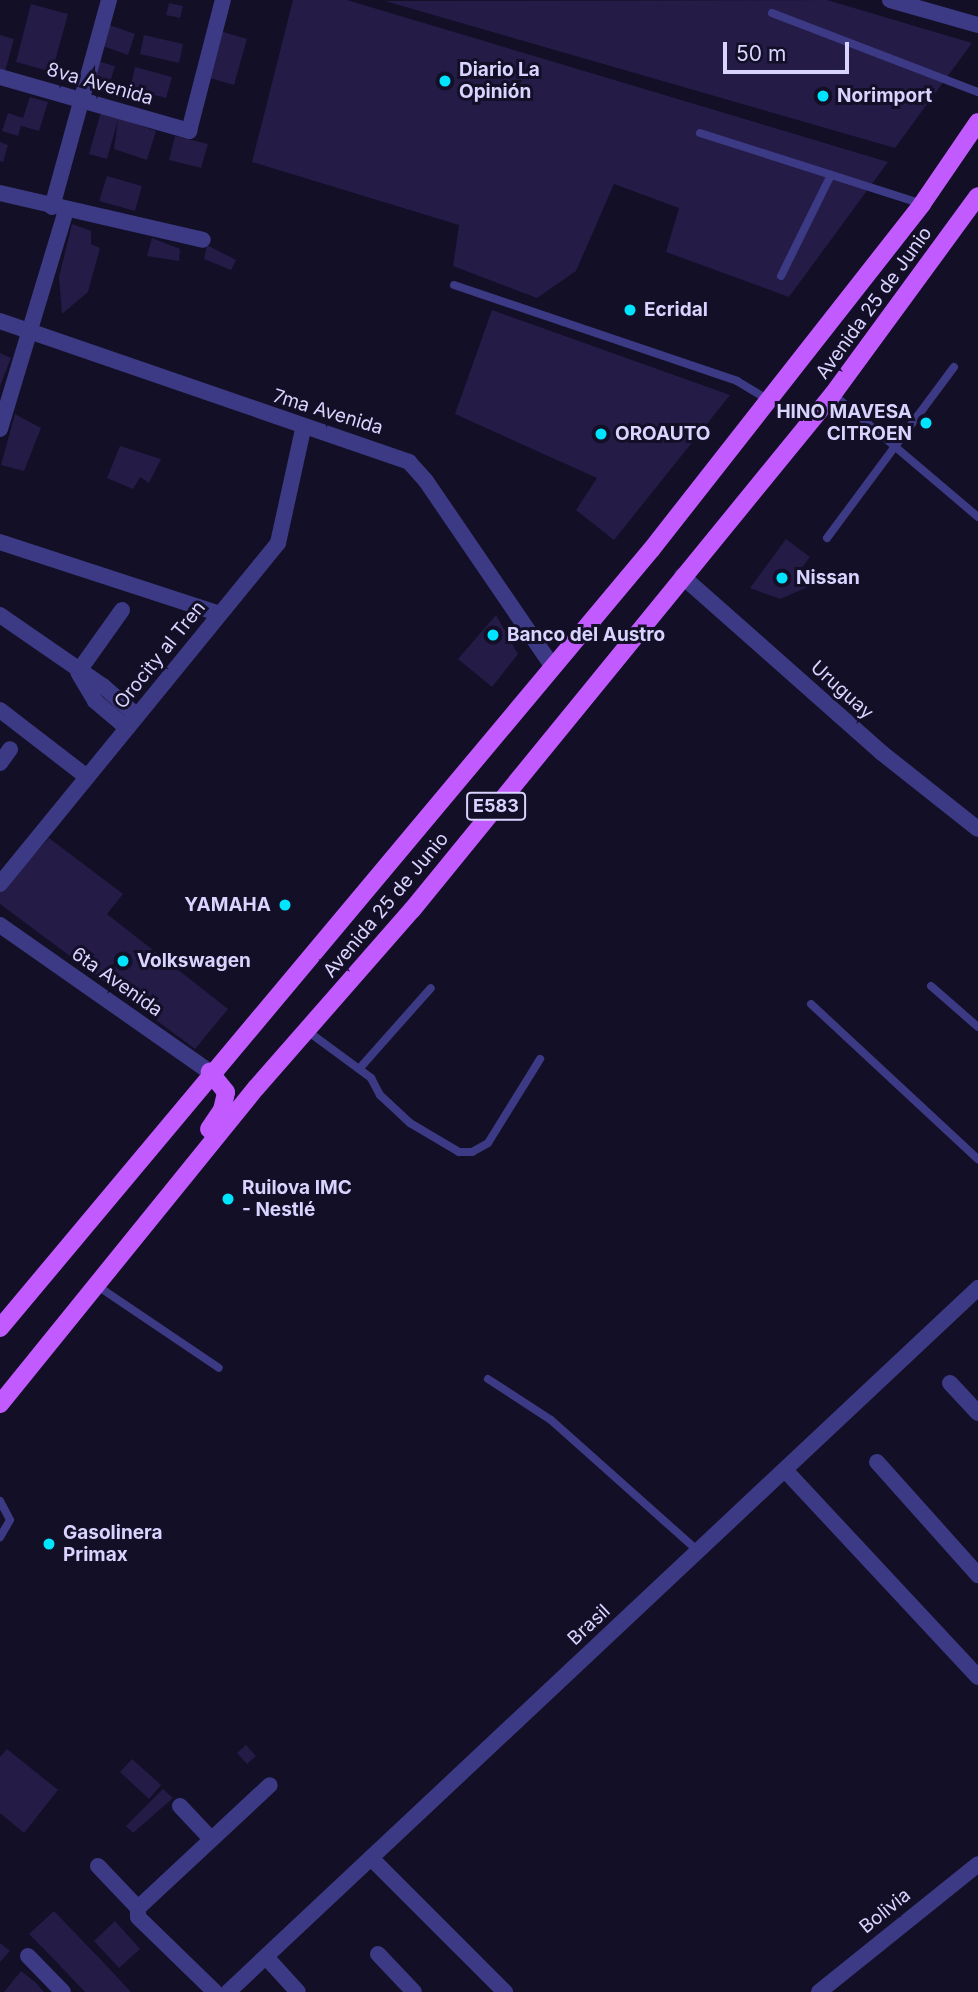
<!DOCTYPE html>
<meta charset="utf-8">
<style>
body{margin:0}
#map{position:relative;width:978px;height:1992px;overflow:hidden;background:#130f26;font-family:Inter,sans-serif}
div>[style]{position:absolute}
.building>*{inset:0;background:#241b47}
.lane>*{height:8px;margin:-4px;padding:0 4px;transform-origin:4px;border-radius:4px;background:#3d3a85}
.street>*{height:16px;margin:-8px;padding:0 8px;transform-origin:8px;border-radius:8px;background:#3d3a85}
.primary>*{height:18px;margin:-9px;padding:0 9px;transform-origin:9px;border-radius:9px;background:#c25bff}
.dots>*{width:19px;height:19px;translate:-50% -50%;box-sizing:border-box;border:4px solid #130f26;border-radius:50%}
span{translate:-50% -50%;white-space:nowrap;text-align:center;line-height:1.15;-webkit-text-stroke:6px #130f26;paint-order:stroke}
.shield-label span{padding:2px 5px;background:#130f26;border:2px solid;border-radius:5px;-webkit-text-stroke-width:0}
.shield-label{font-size:18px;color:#d9d4ff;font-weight:700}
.poi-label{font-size:19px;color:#d9d4ff;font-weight:700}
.left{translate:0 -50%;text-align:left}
.right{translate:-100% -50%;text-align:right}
.street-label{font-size:19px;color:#d9d4ff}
.scale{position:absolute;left:723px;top:42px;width:126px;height:32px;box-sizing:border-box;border:4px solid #d9d4ff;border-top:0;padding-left:9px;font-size:21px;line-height:24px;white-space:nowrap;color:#d9d4ff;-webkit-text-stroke:5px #130f26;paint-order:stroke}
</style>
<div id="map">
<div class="building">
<i style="clip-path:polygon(293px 0,347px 0,888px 162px,789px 297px,666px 252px,679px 208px,614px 184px,576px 271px,537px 298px,453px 266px,459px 225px,252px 162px)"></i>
<i style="clip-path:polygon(827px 0,972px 43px,895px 148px,385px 1px)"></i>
<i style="clip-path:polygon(169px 3px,183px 6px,180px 18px,166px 15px)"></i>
<i style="clip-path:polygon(31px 4px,68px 14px,52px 72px,16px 62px)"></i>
<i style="clip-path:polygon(104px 23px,135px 34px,128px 55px,97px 44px)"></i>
<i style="clip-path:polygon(217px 30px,247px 39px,234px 85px,203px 76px)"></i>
<i style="clip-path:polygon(0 35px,14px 39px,4px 75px,0 74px)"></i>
<i style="clip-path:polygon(144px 35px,183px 44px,179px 63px,140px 54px)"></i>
<i style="clip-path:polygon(86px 58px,115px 66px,107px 93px,79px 85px)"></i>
<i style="clip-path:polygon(135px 67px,172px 77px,166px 98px,130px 89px)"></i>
<i style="clip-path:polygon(30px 97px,48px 102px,39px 131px,21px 126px,18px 136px,2px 131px,8px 113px,23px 118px)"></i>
<i style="clip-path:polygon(101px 112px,156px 131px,147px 160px,114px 149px,118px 120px,107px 159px,89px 154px)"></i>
<i style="clip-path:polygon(175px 136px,208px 144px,201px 168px,169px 160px)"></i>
<i style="clip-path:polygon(0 142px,8px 145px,3px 162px,0 161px)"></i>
<i style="clip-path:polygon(107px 176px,142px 186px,135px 211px,99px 201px)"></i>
<i style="clip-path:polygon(72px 224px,91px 231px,91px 244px,100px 248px,88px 292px,62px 314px,59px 277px)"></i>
<i style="clip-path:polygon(152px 238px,180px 249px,179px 261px,147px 256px)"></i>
<i style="clip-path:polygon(207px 245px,236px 260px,231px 270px,204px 259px)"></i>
<i style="clip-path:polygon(492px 310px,730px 395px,614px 540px,576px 510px,597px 478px,455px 414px)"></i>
<i style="clip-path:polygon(0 353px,11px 358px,0 386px)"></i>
<i style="clip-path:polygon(15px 414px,41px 428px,24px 471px,1px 465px)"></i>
<i style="clip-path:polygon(120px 446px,161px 459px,149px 483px,140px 477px,133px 489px,107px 478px)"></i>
<i style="clip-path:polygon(786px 539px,810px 557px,801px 569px,808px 587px,780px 599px,750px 588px)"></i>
<i style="clip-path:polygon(496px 615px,518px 654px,492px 687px,458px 659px)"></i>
<i style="clip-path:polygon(49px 838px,123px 894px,107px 914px,228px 1009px,195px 1049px,0 904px,0 892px)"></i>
<i style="clip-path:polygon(246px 1745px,256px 1756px,247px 1764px,237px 1753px)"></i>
<i style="clip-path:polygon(7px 1749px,58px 1790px,24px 1833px,0 1813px,0 1757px)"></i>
<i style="clip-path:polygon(132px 1759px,161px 1785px,149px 1799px,120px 1772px)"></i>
<i style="clip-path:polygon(163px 1789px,173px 1798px,133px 1833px,126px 1826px)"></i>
<i style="clip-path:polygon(54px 1911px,102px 1961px,131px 1992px,85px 1992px,45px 1950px,29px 1934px)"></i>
<i style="clip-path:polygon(115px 1921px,140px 1949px,119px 1968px,94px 1941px)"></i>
<i style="clip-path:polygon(0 1943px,10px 1951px,0 1962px)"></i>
<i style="clip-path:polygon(21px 1971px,35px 1982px,44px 1992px,4px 1992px)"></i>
</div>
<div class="lane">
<i style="left:772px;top:13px;width:221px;rotate:21deg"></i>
<i style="left:700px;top:133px;width:233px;rotate:17.7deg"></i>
<i style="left:781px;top:276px;width:113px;rotate:-63.7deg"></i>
<i style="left:454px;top:285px;width:299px;rotate:18.7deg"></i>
<i style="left:737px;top:381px;width:35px;rotate:31deg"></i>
<i style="left:833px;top:394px;width:190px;rotate:40.3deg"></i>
<i style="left:827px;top:538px;width:213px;rotate:-53.4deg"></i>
<i style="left:931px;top:986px;width:62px;rotate:41.1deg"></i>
<i style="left:811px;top:1004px;width:228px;rotate:42.9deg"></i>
<i style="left:306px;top:1030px;width:81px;rotate:36.4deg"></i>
<i style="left:371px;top:1078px;width:19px;rotate:62deg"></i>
<i style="left:380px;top:1095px;width:41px;rotate:43deg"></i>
<i style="left:410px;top:1123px;width:57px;rotate:30.6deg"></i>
<i style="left:459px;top:1152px;width:13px"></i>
<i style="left:472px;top:1152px;width:18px;rotate:-29deg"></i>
<i style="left:488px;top:1143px;width:99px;rotate:-58.2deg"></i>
<i style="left:359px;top:1069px;width:108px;rotate:-48.4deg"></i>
<i style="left:96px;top:1285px;width:148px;rotate:34deg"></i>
<i style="left:488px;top:1379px;width:75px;rotate:33.1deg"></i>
<i style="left:551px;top:1420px;width:197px;rotate:41.7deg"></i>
<i style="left:0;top:1501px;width:21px;rotate:62deg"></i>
<i style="left:10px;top:1520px;width:20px;rotate:120deg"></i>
</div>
<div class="street">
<i style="left:890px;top:0;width:91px;rotate:15.9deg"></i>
<i style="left:0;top:77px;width:197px;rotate:15.9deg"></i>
<i style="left:189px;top:131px;width:135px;rotate:-75.5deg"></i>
<i style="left:0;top:193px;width:208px;rotate:13deg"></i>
<i style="left:52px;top:207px;width:215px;rotate:-74.6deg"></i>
<i style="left:0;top:321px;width:433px;rotate:19deg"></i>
<i style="left:409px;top:462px;width:25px;rotate:48deg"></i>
<i style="left:426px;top:481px;width:224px;rotate:55.7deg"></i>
<i style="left:0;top:429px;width:229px;rotate:-73.2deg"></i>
<i style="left:0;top:542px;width:231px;rotate:18.1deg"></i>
<i style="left:682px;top:576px;width:267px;rotate:41.5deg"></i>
<i style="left:882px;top:753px;width:122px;rotate:38.4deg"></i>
<i style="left:0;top:615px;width:125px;rotate:34.6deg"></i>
<i style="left:103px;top:686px;width:45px;rotate:41.4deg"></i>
<i style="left:78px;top:672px;width:76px;rotate:-54.6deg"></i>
<i style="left:79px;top:674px;width:31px;rotate:59deg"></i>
<i style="left:95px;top:701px;width:42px;rotate:40.2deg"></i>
<i style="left:0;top:710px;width:110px;rotate:37.6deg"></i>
<i style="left:0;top:763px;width:17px;rotate:-54deg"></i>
<i style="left:0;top:884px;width:440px;rotate:-50.8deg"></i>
<i style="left:278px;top:543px;width:117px;rotate:-77.6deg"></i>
<i style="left:0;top:925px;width:256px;rotate:35deg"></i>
<i style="left:950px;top:1383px;width:41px;rotate:47deg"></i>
<i style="left:877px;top:1462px;width:152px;rotate:48.2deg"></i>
<i style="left:785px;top:1470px;width:283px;rotate:47deg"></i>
<i style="left:180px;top:1806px;width:44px;rotate:46.8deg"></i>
<i style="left:371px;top:1858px;width:190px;rotate:45deg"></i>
<i style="left:98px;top:1866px;width:58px;rotate:46.4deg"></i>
<i style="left:378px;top:1954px;width:52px;rotate:46.5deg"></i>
<i style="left:28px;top:1956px;width:50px;rotate:45.8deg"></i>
<i style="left:266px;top:1957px;width:47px;rotate:47.6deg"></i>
<i style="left:215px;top:1992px;width:107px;rotate:-135.8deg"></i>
<i style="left:138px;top:1917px;width:9px;rotate:-90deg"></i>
<i style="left:138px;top:1908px;width:180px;rotate:-43deg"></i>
<i style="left:228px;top:1992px;width:1029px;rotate:-43.19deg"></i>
<i style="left:819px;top:1992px;width:204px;rotate:-38.8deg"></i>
</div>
<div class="primary">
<i style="left:209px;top:1129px;width:23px;rotate:-56deg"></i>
<i style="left:222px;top:1110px;width:18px;rotate:-77deg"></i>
<i style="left:226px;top:1092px;width:26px;rotate:-129deg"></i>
<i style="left:0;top:1328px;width:1014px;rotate:-50.08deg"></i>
<i style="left:651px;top:550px;width:439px;rotate:-51.9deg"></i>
<i style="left:922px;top:204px;width:99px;rotate:-55.7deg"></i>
<i style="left:0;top:1404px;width:407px;rotate:-51deg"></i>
<i style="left:256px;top:1088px;width:237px;rotate:-48.8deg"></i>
<i style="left:412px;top:910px;width:666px;rotate:-50.79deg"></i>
<i style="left:833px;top:394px;width:245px;rotate:-53.8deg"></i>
</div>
<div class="dots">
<i style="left:445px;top:81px;background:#00e5ff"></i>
<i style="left:823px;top:96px;background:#00e5ff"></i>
<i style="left:630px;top:310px;background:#00e5ff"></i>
<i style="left:926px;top:423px;background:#00e5ff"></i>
<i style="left:601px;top:434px;background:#00e5ff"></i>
<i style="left:782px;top:578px;background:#00e5ff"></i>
<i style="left:493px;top:635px;background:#00e5ff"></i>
<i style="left:285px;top:905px;background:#00e5ff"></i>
<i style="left:123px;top:961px;background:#00e5ff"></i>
<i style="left:228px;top:1199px;background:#00e5ff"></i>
<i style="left:49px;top:1544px;background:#00e5ff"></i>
</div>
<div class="shield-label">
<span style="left:496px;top:806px">E583</span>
</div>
<div class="poi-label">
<span class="left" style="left:459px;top:81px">Diario La<br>Opinión</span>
<span class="left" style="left:837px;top:96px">Norimport</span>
<span class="left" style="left:644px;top:310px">Ecridal</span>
<span class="right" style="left:912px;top:423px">HINO MAVESA<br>CITROEN</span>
<span class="left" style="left:615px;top:434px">OROAUTO</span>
<span class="left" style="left:796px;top:578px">Nissan</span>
<span class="left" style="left:507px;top:635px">Banco del Austro</span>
<span class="right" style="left:271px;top:905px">YAMAHA</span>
<span class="left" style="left:137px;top:961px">Volkswagen</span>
<span class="left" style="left:242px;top:1199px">Ruilova IMC<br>- Nestlé</span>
<span class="left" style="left:63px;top:1544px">Gasolinera<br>Primax</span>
</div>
<div class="street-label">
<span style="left:100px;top:84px;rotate:16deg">8va Avenida</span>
<span style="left:874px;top:303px;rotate:-54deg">Avenida 25 de Junio</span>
<span style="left:328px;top:412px;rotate:17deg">7ma Avenida</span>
<span style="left:160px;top:655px;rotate:-51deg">Orocity al Tren</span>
<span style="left:842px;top:690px;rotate:42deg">Uruguay</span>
<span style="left:386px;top:905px;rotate:-50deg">Avenida 25 de Junio</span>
<span style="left:117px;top:982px;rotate:35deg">6ta Avenida</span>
<span style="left:589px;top:1625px;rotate:-43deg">Brasil</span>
<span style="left:885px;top:1911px;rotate:-39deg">Bolivia</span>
</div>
<div class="scale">50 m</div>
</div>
